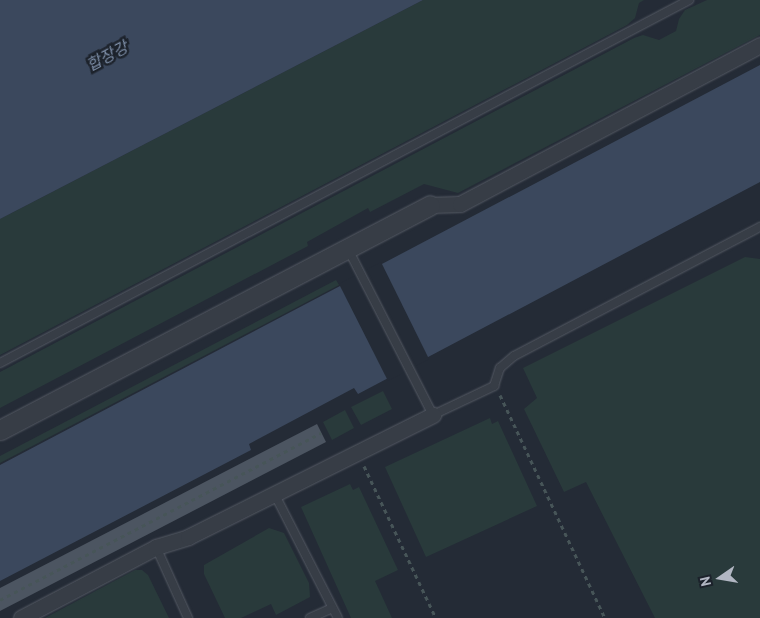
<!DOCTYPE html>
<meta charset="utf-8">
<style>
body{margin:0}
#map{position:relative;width:760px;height:618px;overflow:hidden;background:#242b36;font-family:"PT Sans","Noto Sans KR",sans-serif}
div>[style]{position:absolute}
.green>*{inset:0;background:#293a3b}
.water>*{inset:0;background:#3b485d}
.pier>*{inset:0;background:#242b36}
.building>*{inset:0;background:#4c5561}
.path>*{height:3px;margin-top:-1.5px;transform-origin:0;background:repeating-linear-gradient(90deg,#475558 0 4px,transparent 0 8px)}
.roads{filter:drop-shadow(0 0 1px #555a64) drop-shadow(0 0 1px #555a64)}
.service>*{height:8px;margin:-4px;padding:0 4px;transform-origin:4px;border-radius:4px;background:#373d46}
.minor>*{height:15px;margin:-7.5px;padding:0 7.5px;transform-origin:7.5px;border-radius:7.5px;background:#373d46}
.tertiary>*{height:19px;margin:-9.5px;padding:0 9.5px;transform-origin:9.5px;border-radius:9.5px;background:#373d46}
span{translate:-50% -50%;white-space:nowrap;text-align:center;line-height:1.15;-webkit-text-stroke:5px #1c222b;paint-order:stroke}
.water-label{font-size:16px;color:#7d8ea7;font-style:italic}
.north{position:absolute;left:695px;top:553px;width:50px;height:50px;-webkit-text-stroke:4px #1c222b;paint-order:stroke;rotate:257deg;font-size:14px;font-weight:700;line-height:20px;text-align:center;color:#b2b7c3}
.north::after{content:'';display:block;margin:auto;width:18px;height:22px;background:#b2b7c3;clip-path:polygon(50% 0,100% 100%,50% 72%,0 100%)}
</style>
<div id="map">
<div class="green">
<i style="clip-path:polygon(423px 0,644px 0,639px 3px,635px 18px,627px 25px,0 355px,0 219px)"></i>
<i style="clip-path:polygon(707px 0,760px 0,760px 35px,458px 193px,424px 184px,370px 212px,368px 208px,307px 242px,308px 246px,0 408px,0 372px,634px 38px,643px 35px,659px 40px,676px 31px,679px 19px,685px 10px)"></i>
<i style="clip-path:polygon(745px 257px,760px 259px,760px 618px,655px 618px,586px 482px,564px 492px,524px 409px,537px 398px,523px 368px)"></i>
<i style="clip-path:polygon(336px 280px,339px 285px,0 463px,0 456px)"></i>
<i style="clip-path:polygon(383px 391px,392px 409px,361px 425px,351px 407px)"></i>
<i style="clip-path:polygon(345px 410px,354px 428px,332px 440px,323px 422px)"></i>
<i style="clip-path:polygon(490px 418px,492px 424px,498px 421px,537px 506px,426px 557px,385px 467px)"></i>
<i style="clip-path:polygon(350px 484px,353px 490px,359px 487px,398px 570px,375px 581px,392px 618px,351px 618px,301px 507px)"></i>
<i style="clip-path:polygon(269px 528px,284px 533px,309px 583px,310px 597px,276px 615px,271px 604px,241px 618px,225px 618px,204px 574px,204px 565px)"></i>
<i style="clip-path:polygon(135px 570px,142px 570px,148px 575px,169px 618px,45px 618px)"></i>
</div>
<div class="water">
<i style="clip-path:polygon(0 0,423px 0,0 219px)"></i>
<i style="clip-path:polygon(760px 65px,760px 182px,358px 394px,354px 388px,249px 444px,251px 450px,0 581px,0 465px)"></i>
</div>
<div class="pier">
<i style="clip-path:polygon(381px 262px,429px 359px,388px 381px,339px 284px)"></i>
</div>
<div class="building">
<i style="clip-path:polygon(317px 424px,326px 442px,0 611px,0 588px)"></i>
</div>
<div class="path">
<i style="left:500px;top:395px;width:246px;rotate:64.8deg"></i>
<i style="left:364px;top:466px;width:168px;rotate:64.7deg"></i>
<i style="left:0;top:600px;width:362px;rotate:-27.5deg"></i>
</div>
<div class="roads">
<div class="service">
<i style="left:348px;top:249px;width:186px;rotate:62.9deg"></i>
<i style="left:433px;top:415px;width:68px;rotate:-25.4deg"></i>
<i style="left:494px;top:386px;width:19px;rotate:-72deg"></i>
<i style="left:500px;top:368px;width:18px;rotate:-41deg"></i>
<i style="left:514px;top:356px;width:278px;rotate:-27.7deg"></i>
<i style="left:0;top:363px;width:779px;rotate:-27.78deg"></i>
<i style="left:274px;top:493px;width:140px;rotate:62.9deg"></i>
<i style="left:156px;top:547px;width:78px;rotate:65.7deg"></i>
<i style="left:310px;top:618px;width:24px;rotate:-24deg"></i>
</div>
<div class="minor">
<i style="left:430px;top:205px;width:30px;rotate:-2deg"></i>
<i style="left:460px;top:204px;width:340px;rotate:-27.9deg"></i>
<i style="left:21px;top:618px;width:153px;rotate:-27.7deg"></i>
<i style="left:156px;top:547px;width:34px;rotate:-17deg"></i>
<i style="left:188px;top:537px;width:274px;rotate:-26.5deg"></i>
</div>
<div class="tertiary">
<i style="left:0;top:430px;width:485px;rotate:-27.6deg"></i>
</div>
</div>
<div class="water-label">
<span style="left:107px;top:56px;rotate:-28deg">합장강</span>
</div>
<div class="north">N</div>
</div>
